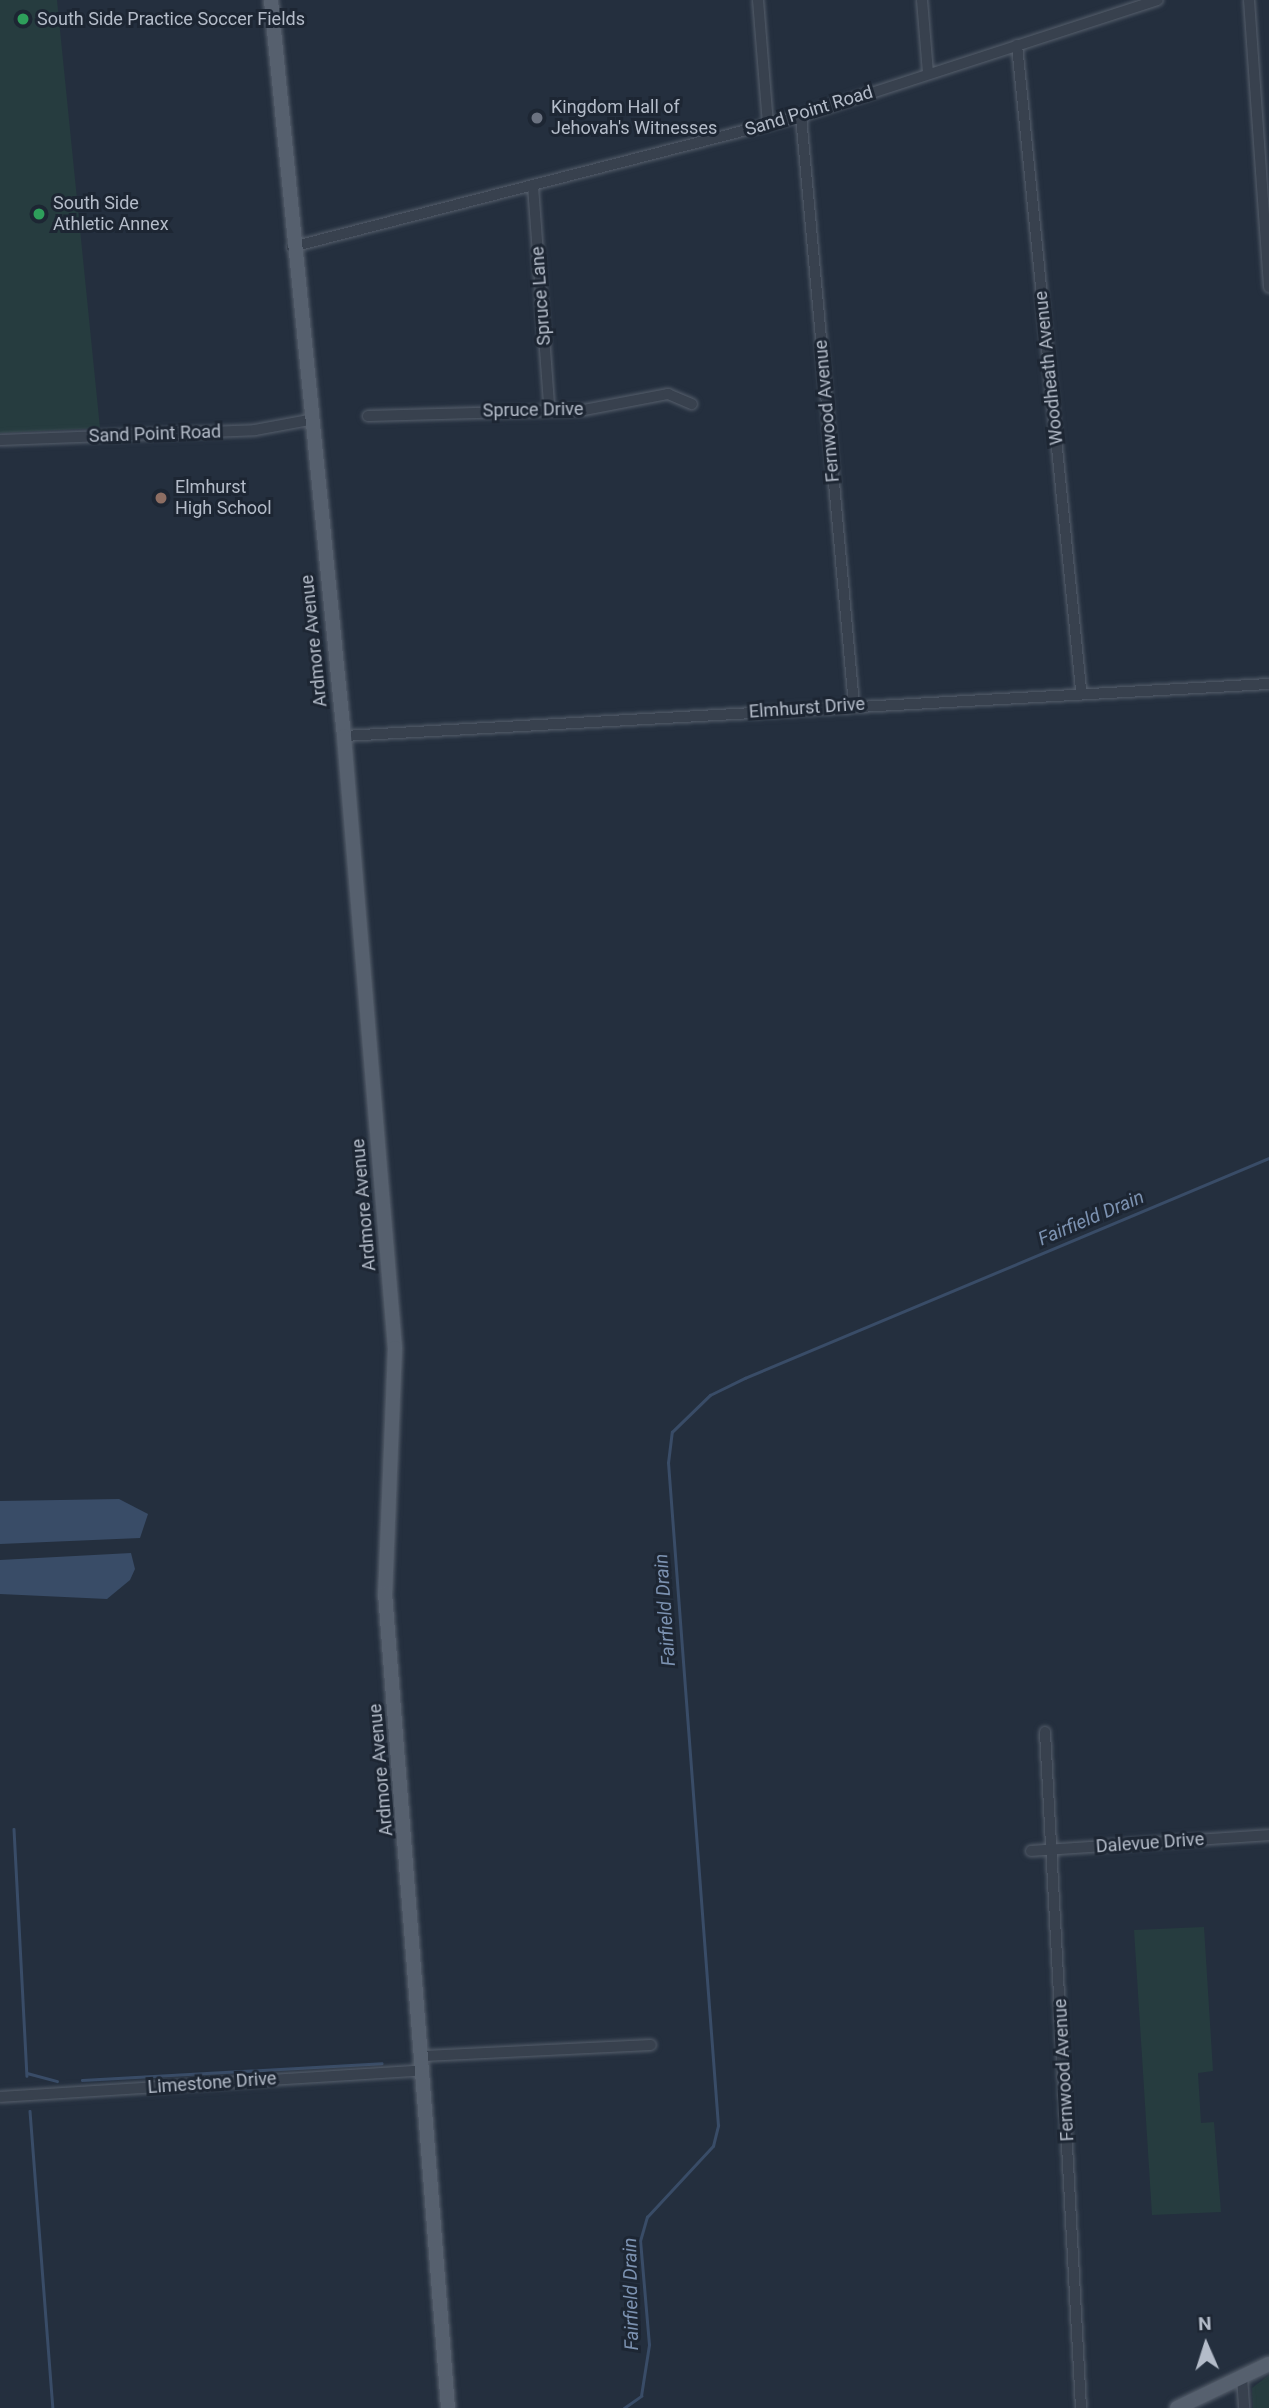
<!DOCTYPE html>
<style>
body{margin:0}
#map{position:relative;width:1269px;height:2408px;overflow:hidden;background:#242f3e;font-family:Roboto,sans-serif}
div>[style]{position:absolute}
.green>*{inset:0;background:#263c3f}
.water>*{inset:0;background:#394c67}
.stream>*{height:2.5px;margin:-1.25px;padding:0 1.25px;transform-origin:1.25px;border-radius:1.25px;background:#394c67}
.roads{filter:drop-shadow(0 0 2px #565f6c) drop-shadow(0 0 2px #565f6c)}
.minor>*{height:10px;margin:-5px;padding:0 5px;transform-origin:5px;border-radius:5px;background:#38414e}
.major>*{height:14px;margin:-7px;padding:0 7px;transform-origin:7px;border-radius:7px;background:#56606e}
.dots>*{width:19px;height:19px;translate:-50% -50%;box-sizing:border-box;border:4px solid #1d2633;border-radius:50%}
span{translate:-50% -50%;white-space:nowrap;text-align:center;line-height:1.15;-webkit-text-stroke:6px #1d2633;paint-order:stroke}
.poi-label{font-size:18px;color:#b4bcc9}
.left{translate:0 -50%;text-align:left}
.street-label{font-size:18px;color:#b4bcc9}
.water-label{font-size:19px;color:#7c92b1;font-style:italic}
.north{position:absolute;left:1171px;top:2310px;width:70px;height:70px;-webkit-text-stroke:5px #1d2633;paint-order:stroke;rotate:357deg;font-size:19px;font-weight:700;line-height:28px;text-align:center;color:#b4bcc9}
.north::after{content:'';display:block;margin:auto;width:24px;height:32px;background:#b4bcc9;clip-path:polygon(50% 0,100% 100%,50% 72%,0 100%)}
</style>
<div id="map">
<div class="green">
<i style="clip-path:polygon(0 0,57px 0,100px 428px,0 433px)"></i>
<i style="clip-path:polygon(1204px 1927px,1213px 2071px,1198px 2073px,1201px 2123px,1214px 2122px,1221px 2212px,1152px 2215px,1134px 1930px)"></i>
<i style="clip-path:polygon(1269px 2375px,1269px 2408px,1253px 2408px,1252px 2388px)"></i>
</div>
<div class="water">
<i style="clip-path:polygon(119px 1499px,148px 1514px,140px 1538px,0 1544px,0 1501px)"></i>
<i style="clip-path:polygon(131px 1553px,135px 1569px,130px 1580px,107px 1599px,0 1594px,0 1560px)"></i>
</div>
<div class="stream">
<i style="left:14px;top:1829px;width:247px;rotate:87deg"></i>
<i style="left:27px;top:2073px;width:31px;rotate:15deg"></i>
<i style="left:82px;top:2080px;width:300px;rotate:-3.2deg"></i>
<i style="left:30px;top:2111px;width:298px;rotate:85.6deg"></i>
<i style="left:624px;top:2408px;width:21px;rotate:-35deg"></i>
<i style="left:641px;top:2396px;width:52px;rotate:-81.1deg"></i>
<i style="left:649px;top:2345px;width:104px;rotate:-94.9deg"></i>
<i style="left:640px;top:2241px;width:25px;rotate:-74deg"></i>
<i style="left:647px;top:2217px;width:97px;rotate:-47.1deg"></i>
<i style="left:713px;top:2146px;width:21px;rotate:-76deg"></i>
<i style="left:718px;top:2126px;width:665px;rotate:-94.31deg"></i>
<i style="left:668px;top:1463px;width:31px;rotate:-83deg"></i>
<i style="left:672px;top:1432px;width:53px;rotate:-44.2deg"></i>
<i style="left:710px;top:1395px;width:39px;rotate:-26deg"></i>
<i style="left:745px;top:1378px;width:568px;rotate:-22.77deg"></i>
</div>
<div class="roads">
<div class="minor">
<i style="left:758px;top:0;width:124px;rotate:85.4deg"></i>
<i style="left:922px;top:0;width:73px;rotate:85.3deg"></i>
<i style="left:1249px;top:0;width:288px;rotate:86deg"></i>
<i style="left:1017px;top:45px;width:648px;rotate:84.33deg"></i>
<i style="left:801px;top:116px;width:591px;rotate:84.86deg"></i>
<i style="left:533px;top:186px;width:221px;rotate:85.8deg"></i>
<i style="left:292px;top:247px;width:526px;rotate:-14.43deg"></i>
<i style="left:801px;top:116px;width:375px;rotate:-18deg"></i>
<i style="left:368px;top:416px;width:216px;rotate:-1.6deg"></i>
<i style="left:584px;top:410px;width:86px;rotate:-10.8deg"></i>
<i style="left:668px;top:394px;width:26px;rotate:23deg"></i>
<i style="left:0;top:440px;width:255px;rotate:-2.2deg"></i>
<i style="left:255px;top:430px;width:55px;rotate:-10.5deg"></i>
<i style="left:344px;top:736px;width:926px;rotate:-3.22deg"></i>
<i style="left:1045px;top:1732px;width:677px;rotate:86.95deg"></i>
<i style="left:1031px;top:1851px;width:239px;rotate:-3.8deg"></i>
<i style="left:424px;top:2056px;width:227px;rotate:-2.8deg"></i>
<i style="left:0;top:2097px;width:425px;rotate:-3.6deg"></i>
<i style="left:1242px;top:2377px;width:31px;rotate:86deg"></i>
</div>
<div class="major">
<i style="left:271px;top:0;width:740px;rotate:84.34deg"></i>
<i style="left:344px;top:736px;width:614px;rotate:85.24deg"></i>
<i style="left:395px;top:1348px;width:245px;rotate:92.3deg"></i>
<i style="left:385px;top:1593px;width:817px;rotate:85.58deg"></i>
<i style="left:1177px;top:2408px;width:102px;rotate:-25.6deg"></i>
</div>
</div>
<div class="dots">
<i style="left:23px;top:19px;background:#2e9e5b"></i>
<i style="left:537px;top:118px;background:#6b7280"></i>
<i style="left:39px;top:214px;background:#2e9e5b"></i>
<i style="left:161px;top:498px;background:#8d6e63"></i>
</div>
<div class="poi-label">
<span class="left" style="left:37px;top:19px">South Side Practice Soccer Fields</span>
<span class="left" style="left:551px;top:118px">Kingdom Hall of<br>Jehovah's Witnesses</span>
<span class="left" style="left:53px;top:214px">South Side<br>Athletic Annex</span>
<span class="left" style="left:175px;top:498px">Elmhurst<br>High School</span>
</div>
<div class="street-label">
<span style="left:809px;top:111px;rotate:-17deg">Sand Point Road</span>
<span style="left:541px;top:296px;rotate:-94deg">Spruce Lane</span>
<span style="left:1049px;top:368px;rotate:-96deg">Woodheath Avenue</span>
<span style="left:533px;top:410px;rotate:-1deg">Spruce Drive</span>
<span style="left:827px;top:411px;rotate:-95deg">Fernwood Avenue</span>
<span style="left:155px;top:434px;rotate:-2deg">Sand Point Road</span>
<span style="left:314px;top:641px;rotate:-96deg">Ardmore Avenue</span>
<span style="left:807px;top:708px;rotate:-4deg">Elmhurst Drive</span>
<span style="left:364px;top:1205px;rotate:-95deg">Ardmore Avenue</span>
<span style="left:381px;top:1770px;rotate:-95deg">Ardmore Avenue</span>
<span style="left:1150px;top:1843px;rotate:-4deg">Dalevue Drive</span>
<span style="left:1064px;top:2070px;rotate:-93deg">Fernwood Avenue</span>
<span style="left:212px;top:2083px;rotate:-4deg">Limestone Drive</span>
</div>
<div class="water-label">
<span style="left:1091px;top:1218px;rotate:-23deg">Fairfield Drain</span>
<span style="left:665px;top:1610px;rotate:-94deg">Fairfield Drain</span>
<span style="left:631px;top:2294px;rotate:-91deg">Fairfield Drain</span>
</div>
<div class="north">N</div>
</div>
